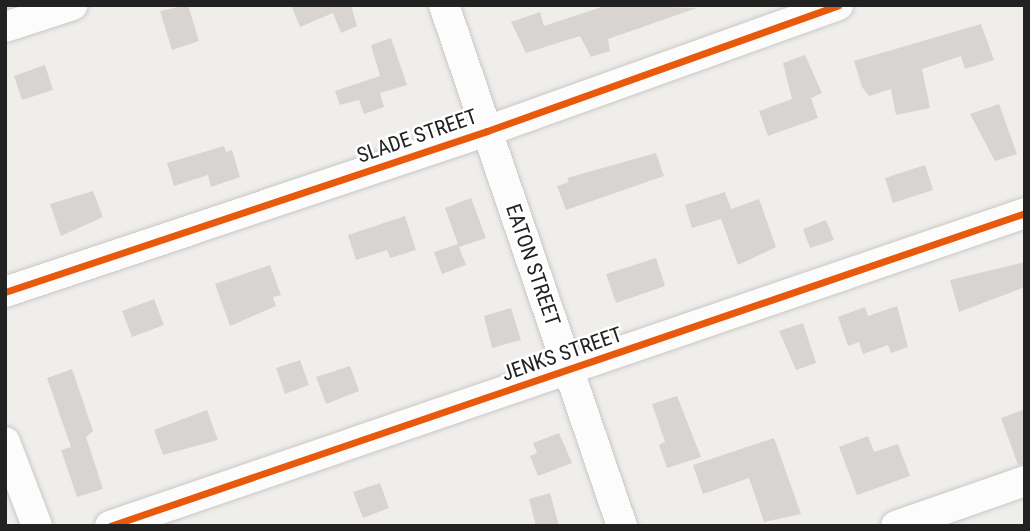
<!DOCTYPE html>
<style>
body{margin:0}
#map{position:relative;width:1030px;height:531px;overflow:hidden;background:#f0eeeb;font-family:"Roboto Condensed",sans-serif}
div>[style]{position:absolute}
.building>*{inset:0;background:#d7d4d2}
.roads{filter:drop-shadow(0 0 2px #c9c8c7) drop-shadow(0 0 2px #c9c8c7)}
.minor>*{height:30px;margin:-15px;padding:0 15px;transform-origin:15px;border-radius:15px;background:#fdfcfc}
.cycleway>*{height:7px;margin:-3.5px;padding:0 3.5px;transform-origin:3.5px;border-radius:3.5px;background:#e8590c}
span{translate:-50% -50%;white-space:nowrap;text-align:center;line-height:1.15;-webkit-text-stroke:5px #fff;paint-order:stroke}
.street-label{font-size:21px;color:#222}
.frame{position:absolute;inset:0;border:7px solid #222;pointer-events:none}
</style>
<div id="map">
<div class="building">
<i style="clip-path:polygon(188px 5px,199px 41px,172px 50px,160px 11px)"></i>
<i style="clip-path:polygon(291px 5px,351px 5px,357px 26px,341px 33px,333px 13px,300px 27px)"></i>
<i style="clip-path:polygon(608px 5px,697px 8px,608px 39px,610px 51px,591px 57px,580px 36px,526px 53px,511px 22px,540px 12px,544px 26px)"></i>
<i style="clip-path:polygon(981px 24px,994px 60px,965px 69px,961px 56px,922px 69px,930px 108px,896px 115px,891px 89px,869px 96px,862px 87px,854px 61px)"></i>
<i style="clip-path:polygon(391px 38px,407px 85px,380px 93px,384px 107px,364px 114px,359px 100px,340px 105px,335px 91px,380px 76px,371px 45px)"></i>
<i style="clip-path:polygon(805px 55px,822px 93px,811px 98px,818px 118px,768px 136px,759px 111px,792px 99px,783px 63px)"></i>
<i style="clip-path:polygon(45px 65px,53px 90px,22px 100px,14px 76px)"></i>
<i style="clip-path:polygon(999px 104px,1017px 154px,995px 161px,970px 114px)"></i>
<i style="clip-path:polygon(224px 146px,226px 152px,232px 150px,240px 177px,211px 187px,208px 175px,174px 186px,167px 163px)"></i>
<i style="clip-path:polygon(656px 153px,664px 176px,566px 210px,557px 186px,569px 182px,567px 178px)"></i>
<i style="clip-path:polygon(925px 165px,933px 190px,893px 203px,885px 178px)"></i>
<i style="clip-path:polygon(93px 191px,103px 217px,61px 236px,50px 204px)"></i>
<i style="clip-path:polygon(725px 192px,731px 209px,759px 199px,776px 247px,738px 265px,721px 219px,692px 228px,685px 205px)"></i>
<i style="clip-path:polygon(471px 198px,486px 238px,459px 247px,466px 265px,442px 274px,434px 252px,458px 244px,445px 208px)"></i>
<i style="clip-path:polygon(405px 216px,416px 250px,390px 258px,387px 250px,356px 260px,348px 235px)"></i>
<i style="clip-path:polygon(826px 220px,834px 240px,810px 248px,803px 229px)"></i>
<i style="clip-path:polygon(656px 258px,665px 286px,616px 303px,606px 274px)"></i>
<i style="clip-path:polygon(1025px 262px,1025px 287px,959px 312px,950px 280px)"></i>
<i style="clip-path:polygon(270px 265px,281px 295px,273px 297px,276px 306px,230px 326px,215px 284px)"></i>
<i style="clip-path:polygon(154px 299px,164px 325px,132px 337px,122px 311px)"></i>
<i style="clip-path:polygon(897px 306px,908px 347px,891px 353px,888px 345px,863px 354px,859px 342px,848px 346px,838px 317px,865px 307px,868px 316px)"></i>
<i style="clip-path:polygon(511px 308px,521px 340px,492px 348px,484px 316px)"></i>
<i style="clip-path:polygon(803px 323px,816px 363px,796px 370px,779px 331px)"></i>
<i style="clip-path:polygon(300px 360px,309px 385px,285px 394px,276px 368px)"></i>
<i style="clip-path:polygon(350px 366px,359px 391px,326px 404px,316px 377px)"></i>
<i style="clip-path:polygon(72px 369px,93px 431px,86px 437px,103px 489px,77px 497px,61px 450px,71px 447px,47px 378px)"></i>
<i style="clip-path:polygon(677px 396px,701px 457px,667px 468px,659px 445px,665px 442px,652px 404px)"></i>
<i style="clip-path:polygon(1025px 409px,1025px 464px,1018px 465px,1001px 418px)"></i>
<i style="clip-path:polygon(207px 410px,218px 440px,163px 455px,154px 430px)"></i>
<i style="clip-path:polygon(559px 433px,572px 463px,538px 476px,530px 456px,537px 453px,533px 443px)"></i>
<i style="clip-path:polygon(868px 436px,874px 452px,898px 444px,910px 476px,857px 495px,839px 447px)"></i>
<i style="clip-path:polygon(774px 438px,801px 514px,764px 522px,749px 478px,703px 494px,693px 465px)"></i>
<i style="clip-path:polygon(380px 483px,389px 508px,363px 518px,353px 492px)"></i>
<i style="clip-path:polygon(550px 493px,559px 526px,536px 526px,529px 499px)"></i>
</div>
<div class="roads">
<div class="minor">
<i style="left:444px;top:5px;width:551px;rotate:71.14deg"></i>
<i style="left:5px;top:27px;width:71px;rotate:-17.9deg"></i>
<i style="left:5px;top:292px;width:508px;rotate:-18.47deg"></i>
<i style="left:487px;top:131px;width:373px;rotate:-19.7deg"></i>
<i style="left:5px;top:442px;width:90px;rotate:69.1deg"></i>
<i style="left:110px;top:526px;width:967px;rotate:-18.88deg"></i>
<i style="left:896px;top:526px;width:137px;rotate:-19.2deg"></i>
</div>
</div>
<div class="cycleway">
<i style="left:5px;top:292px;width:508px;rotate:-18.47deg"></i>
<i style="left:487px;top:131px;width:373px;rotate:-19.7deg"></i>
<i style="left:110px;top:526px;width:967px;rotate:-18.88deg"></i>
</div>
<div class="street-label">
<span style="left:417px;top:136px;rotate:-19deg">SLADE STREET</span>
<span style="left:533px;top:265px;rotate:71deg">EATON STREET</span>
<span style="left:562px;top:354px;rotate:-19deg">JENKS STREET</span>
</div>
<div class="frame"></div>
</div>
